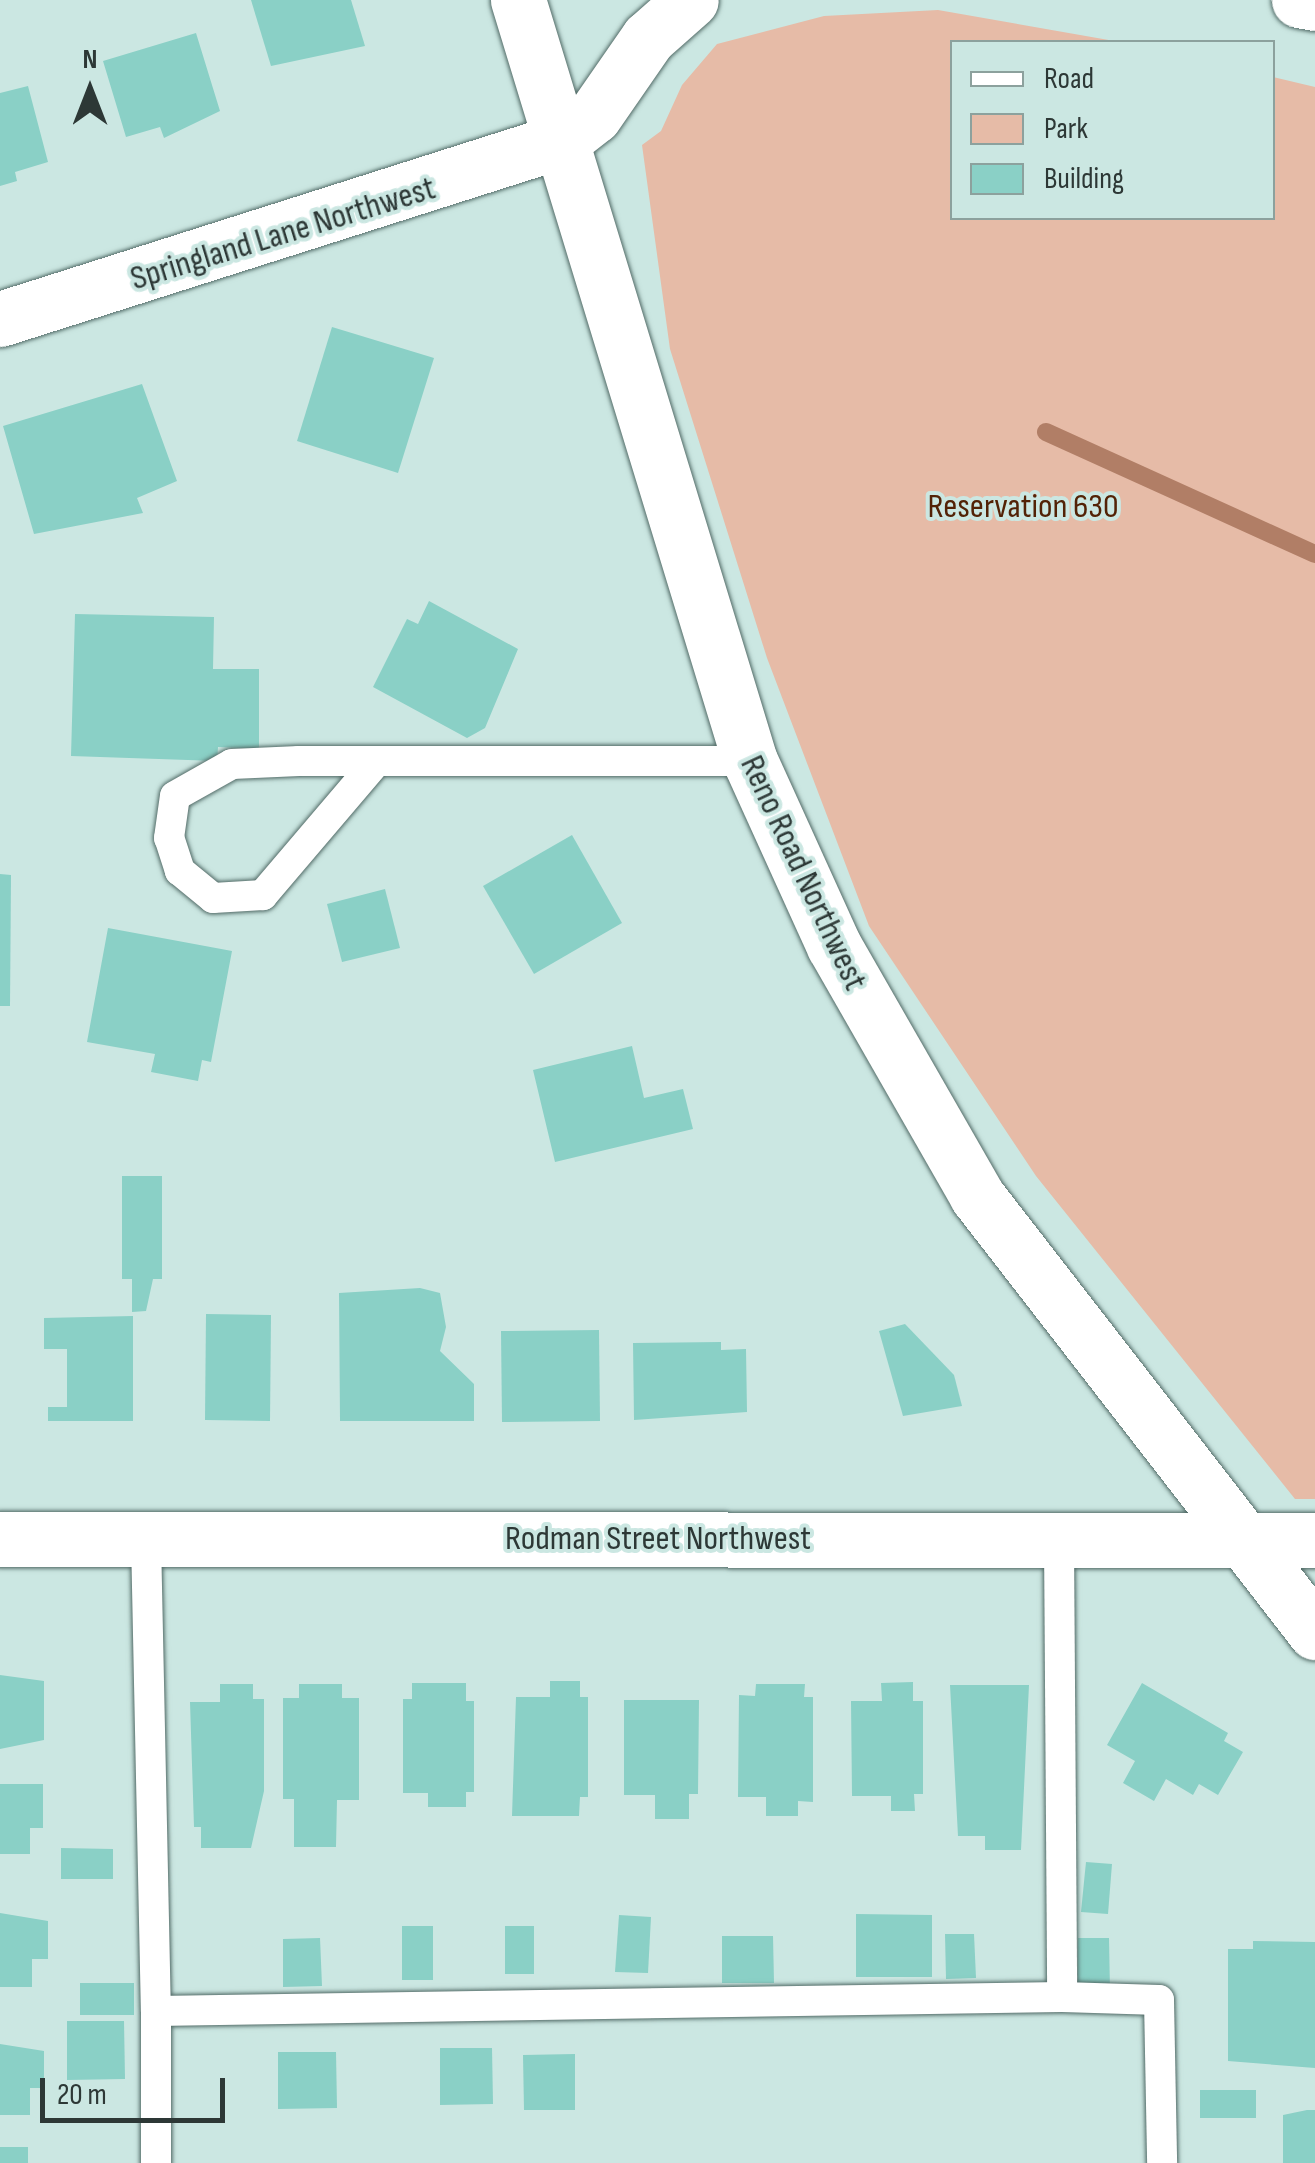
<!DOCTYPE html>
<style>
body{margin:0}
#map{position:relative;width:1315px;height:2163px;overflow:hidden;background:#cbe7e2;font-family:"Sofia Sans Condensed",sans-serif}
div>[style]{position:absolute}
.green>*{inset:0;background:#e6bba7}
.stream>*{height:18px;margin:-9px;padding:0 9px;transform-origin:9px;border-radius:9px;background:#b17e66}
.building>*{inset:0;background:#8ad0c6}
.roads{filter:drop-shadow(0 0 2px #526b67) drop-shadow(0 0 2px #526b67)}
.service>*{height:30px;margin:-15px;padding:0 15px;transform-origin:15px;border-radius:15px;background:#fff}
.minor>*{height:55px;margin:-27.5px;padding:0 27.5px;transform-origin:27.5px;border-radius:27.5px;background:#fff}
.tertiary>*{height:55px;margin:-27.5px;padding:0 27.5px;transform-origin:27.5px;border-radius:27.5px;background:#fff}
.secondary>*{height:55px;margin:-27.5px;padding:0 27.5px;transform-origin:27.5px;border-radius:27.5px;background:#fff}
span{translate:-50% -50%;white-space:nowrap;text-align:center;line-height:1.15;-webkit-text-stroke:8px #cbe7e2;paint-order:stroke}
.street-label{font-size:35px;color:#2d3836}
.park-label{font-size:35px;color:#522206}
.legend{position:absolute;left:950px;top:40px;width:325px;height:180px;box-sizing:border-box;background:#cbe7e2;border:2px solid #8ca19d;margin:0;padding:12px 18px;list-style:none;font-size:30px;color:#2d3836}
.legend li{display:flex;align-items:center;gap:20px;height:50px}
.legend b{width:50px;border:2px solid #8ca19d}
.north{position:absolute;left:40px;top:40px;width:100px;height:100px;-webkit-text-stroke:8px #cbe7e2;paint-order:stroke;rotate:0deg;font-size:28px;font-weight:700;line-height:40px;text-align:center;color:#2d3836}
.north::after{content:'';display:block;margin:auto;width:35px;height:45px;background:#2d3836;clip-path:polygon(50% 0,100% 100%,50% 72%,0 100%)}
.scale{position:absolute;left:40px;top:2078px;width:185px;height:45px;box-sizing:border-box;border:5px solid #2d3836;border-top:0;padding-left:12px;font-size:30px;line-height:35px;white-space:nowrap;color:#2d3836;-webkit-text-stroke:8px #cbe7e2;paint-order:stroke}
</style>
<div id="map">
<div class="green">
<i style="clip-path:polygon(938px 10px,1120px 42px,952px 42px,952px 218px,1272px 218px,1273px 77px,1315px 87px,1315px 1499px,1295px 1499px,1036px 1176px,869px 926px,767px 658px,670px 349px,642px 145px,661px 131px,682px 85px,717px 44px,824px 16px)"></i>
</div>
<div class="stream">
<i style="left:1046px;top:432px;width:295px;rotate:24.4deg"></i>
</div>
<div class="building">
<i style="clip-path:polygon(251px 0,351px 0,365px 46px,271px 66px)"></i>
<i style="clip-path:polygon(196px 33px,220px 111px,164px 138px,160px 127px,126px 137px,103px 61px)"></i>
<i style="clip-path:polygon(28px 86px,48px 162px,15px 172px,17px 181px,0 186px,0 93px)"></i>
<i style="clip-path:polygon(332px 327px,434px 358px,398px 473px,297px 441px)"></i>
<i style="clip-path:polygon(142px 384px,177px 481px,137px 498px,143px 513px,34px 534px,3px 426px)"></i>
<i style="clip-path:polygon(429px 601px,518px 649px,485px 728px,467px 738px,373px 687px,407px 619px,418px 624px)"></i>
<i style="clip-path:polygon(75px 614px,214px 617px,213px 669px,259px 669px,259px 749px,218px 747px,217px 761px,71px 756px)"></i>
<i style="clip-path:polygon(572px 835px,622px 923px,534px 974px,483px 886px)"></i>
<i style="clip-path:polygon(0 874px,11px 875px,10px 1006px,0 1006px)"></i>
<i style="clip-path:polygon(385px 889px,400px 948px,342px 962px,327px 904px)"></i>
<i style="clip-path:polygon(108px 928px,232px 951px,211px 1062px,202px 1060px,198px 1081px,151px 1072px,155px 1054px,87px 1042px)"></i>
<i style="clip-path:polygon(632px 1046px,644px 1098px,683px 1089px,693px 1129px,555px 1162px,533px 1070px)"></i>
<i style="clip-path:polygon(122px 1176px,162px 1176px,162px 1279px,153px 1279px,146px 1311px,132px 1312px,132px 1279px,122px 1279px)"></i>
<i style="clip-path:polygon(420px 1288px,440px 1293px,446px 1327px,440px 1351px,474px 1384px,474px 1421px,340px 1421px,339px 1293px)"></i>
<i style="clip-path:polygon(206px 1314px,271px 1315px,270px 1421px,205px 1420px)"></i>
<i style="clip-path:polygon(133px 1316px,133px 1421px,48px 1421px,48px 1407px,67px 1407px,67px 1349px,44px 1349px,44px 1318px)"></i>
<i style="clip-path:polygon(905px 1324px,954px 1375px,962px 1406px,903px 1416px,879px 1331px)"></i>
<i style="clip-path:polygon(599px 1330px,600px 1421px,502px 1422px,501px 1331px)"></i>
<i style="clip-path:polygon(721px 1342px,721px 1350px,746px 1349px,747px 1412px,634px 1420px,633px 1343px)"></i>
<i style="clip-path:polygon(0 1675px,44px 1681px,44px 1740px,0 1749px)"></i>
<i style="clip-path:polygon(550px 1681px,580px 1681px,580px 1697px,588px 1697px,588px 1797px,580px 1797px,579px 1816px,512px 1816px,516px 1697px,550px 1697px)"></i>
<i style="clip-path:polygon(913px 1682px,913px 1701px,923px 1701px,923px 1794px,914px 1794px,915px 1811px,891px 1811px,891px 1796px,852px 1796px,851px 1701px,882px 1701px,881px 1683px)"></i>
<i style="clip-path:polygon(412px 1683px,466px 1683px,466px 1701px,474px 1701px,474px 1792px,466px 1792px,466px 1807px,428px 1807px,428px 1793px,403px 1793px,403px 1699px,412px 1699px)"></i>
<i style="clip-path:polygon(1142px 1683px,1228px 1733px,1224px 1741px,1243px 1752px,1218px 1795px,1199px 1784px,1193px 1795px,1166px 1779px,1154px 1801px,1123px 1783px,1135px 1761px,1107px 1745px)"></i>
<i style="clip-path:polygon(220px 1684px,253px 1684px,253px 1699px,264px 1699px,264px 1791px,251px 1848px,201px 1848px,201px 1827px,194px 1827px,190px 1702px,220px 1702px)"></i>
<i style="clip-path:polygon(299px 1684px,342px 1684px,342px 1698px,359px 1698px,359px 1800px,337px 1800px,336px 1847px,294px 1847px,294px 1799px,283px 1799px,283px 1698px,299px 1698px)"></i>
<i style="clip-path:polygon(756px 1684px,805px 1684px,804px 1697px,813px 1697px,813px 1802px,798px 1801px,798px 1816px,766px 1816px,766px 1797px,738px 1797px,739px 1695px,755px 1696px)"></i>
<i style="clip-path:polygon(950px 1685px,1029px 1685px,1021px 1850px,985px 1850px,985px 1836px,958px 1836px)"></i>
<i style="clip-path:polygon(624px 1700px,699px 1700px,698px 1794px,689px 1794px,689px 1819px,655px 1819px,655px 1795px,624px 1795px)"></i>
<i style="clip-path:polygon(0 1784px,43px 1784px,43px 1828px,30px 1828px,30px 1854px,0 1854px)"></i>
<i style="clip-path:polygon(61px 1848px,113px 1849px,113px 1879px,61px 1879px)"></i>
<i style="clip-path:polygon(1086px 1862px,1112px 1864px,1108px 1914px,1081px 1912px)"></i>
<i style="clip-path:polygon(0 1913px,48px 1921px,48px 1959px,32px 1959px,32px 1987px,0 1987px)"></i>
<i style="clip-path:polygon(856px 1914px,932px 1915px,932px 1977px,856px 1977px)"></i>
<i style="clip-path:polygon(619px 1915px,651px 1917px,648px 1973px,615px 1972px)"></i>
<i style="clip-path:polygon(402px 1926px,433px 1926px,433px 1980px,402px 1980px)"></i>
<i style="clip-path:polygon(505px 1926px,534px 1926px,534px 1974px,505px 1974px)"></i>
<i style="clip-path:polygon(945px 1934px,974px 1934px,976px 1978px,946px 1979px)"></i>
<i style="clip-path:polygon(722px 1936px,773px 1936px,774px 1983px,722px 1983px)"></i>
<i style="clip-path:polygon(320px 1938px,322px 1986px,283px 1987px,283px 1939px)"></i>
<i style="clip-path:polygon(1078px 1938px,1109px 1938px,1110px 1992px,1078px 1992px)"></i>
<i style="clip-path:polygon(1253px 1941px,1315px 1942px,1315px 2068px,1228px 2061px,1228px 1949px,1253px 1949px)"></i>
<i style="clip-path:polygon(80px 1983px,134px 1983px,134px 2015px,80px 2015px)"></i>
<i style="clip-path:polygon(67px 2021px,124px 2021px,125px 2079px,67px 2080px)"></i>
<i style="clip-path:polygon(0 2044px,44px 2051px,44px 2088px,30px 2088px,30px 2115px,0 2115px)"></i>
<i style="clip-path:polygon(440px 2048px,492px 2048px,493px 2104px,440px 2105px)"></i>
<i style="clip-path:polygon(278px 2052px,336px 2052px,337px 2108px,278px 2109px)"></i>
<i style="clip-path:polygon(575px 2054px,575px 2110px,524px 2110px,523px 2055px)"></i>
<i style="clip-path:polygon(1200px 2090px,1256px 2090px,1256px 2118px,1200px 2118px)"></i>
<i style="clip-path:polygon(1307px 2110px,1315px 2110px,1315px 2163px,1283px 2163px,1283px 2115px)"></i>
<i style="clip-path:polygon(0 2147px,28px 2147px,28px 2163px,0 2163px)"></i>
</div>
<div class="roads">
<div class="service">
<i style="left:376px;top:762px;width:175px;rotate:130.4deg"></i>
<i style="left:263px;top:895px;width:50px;rotate:176.6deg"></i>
<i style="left:213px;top:898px;width:43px;rotate:-140.7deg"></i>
<i style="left:180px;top:871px;width:35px;rotate:-108deg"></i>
<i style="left:169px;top:838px;width:42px;rotate:-81.9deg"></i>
<i style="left:175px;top:796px;width:65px;rotate:-29.3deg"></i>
<i style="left:232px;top:764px;width:67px;rotate:-2.6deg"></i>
<i style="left:299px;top:761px;width:451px"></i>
<i style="left:146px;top:1539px;width:472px;rotate:88.8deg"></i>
<i style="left:1059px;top:1540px;width:457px;rotate:89.6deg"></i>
<i style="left:1062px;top:1997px;width:97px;rotate:1.8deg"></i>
<i style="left:1159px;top:2000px;width:163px;rotate:88.9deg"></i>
<i style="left:156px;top:2163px;width:152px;rotate:-90deg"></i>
<i style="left:156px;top:2011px;width:906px;rotate:-0.89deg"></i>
</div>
<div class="minor">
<i style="left:0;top:319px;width:591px;rotate:-17.64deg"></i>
<i style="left:0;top:1539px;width:1315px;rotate:0.04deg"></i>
</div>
<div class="tertiary">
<i style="left:1299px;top:0;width:16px;rotate:11deg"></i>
</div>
<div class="secondary">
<i style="left:518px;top:0;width:796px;rotate:73.05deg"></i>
<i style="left:750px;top:761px;width:203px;rotate:65.6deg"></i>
<i style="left:834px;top:946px;width:288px;rotate:60.2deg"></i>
<i style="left:977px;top:1196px;width:552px;rotate:52.22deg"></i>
<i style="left:563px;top:140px;width:39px;rotate:-38deg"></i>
<i style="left:594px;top:116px;width:95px;rotate:-55.3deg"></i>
<i style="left:648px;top:38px;width:57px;rotate:-41.5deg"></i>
</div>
</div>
<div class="street-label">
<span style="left:283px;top:234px;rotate:-17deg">Springland Lane Northwest</span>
<span style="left:803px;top:873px;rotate:65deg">Reno Road Northwest</span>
<span style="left:658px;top:1539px">Rodman Street Northwest</span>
</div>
<div class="park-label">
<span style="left:1023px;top:507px">Reservation 630</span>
</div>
<ul class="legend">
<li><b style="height:12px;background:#fff"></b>Road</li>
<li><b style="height:28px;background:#e6bba7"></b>Park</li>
<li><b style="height:28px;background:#8ad0c6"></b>Building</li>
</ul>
<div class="north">N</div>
<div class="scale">20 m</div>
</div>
